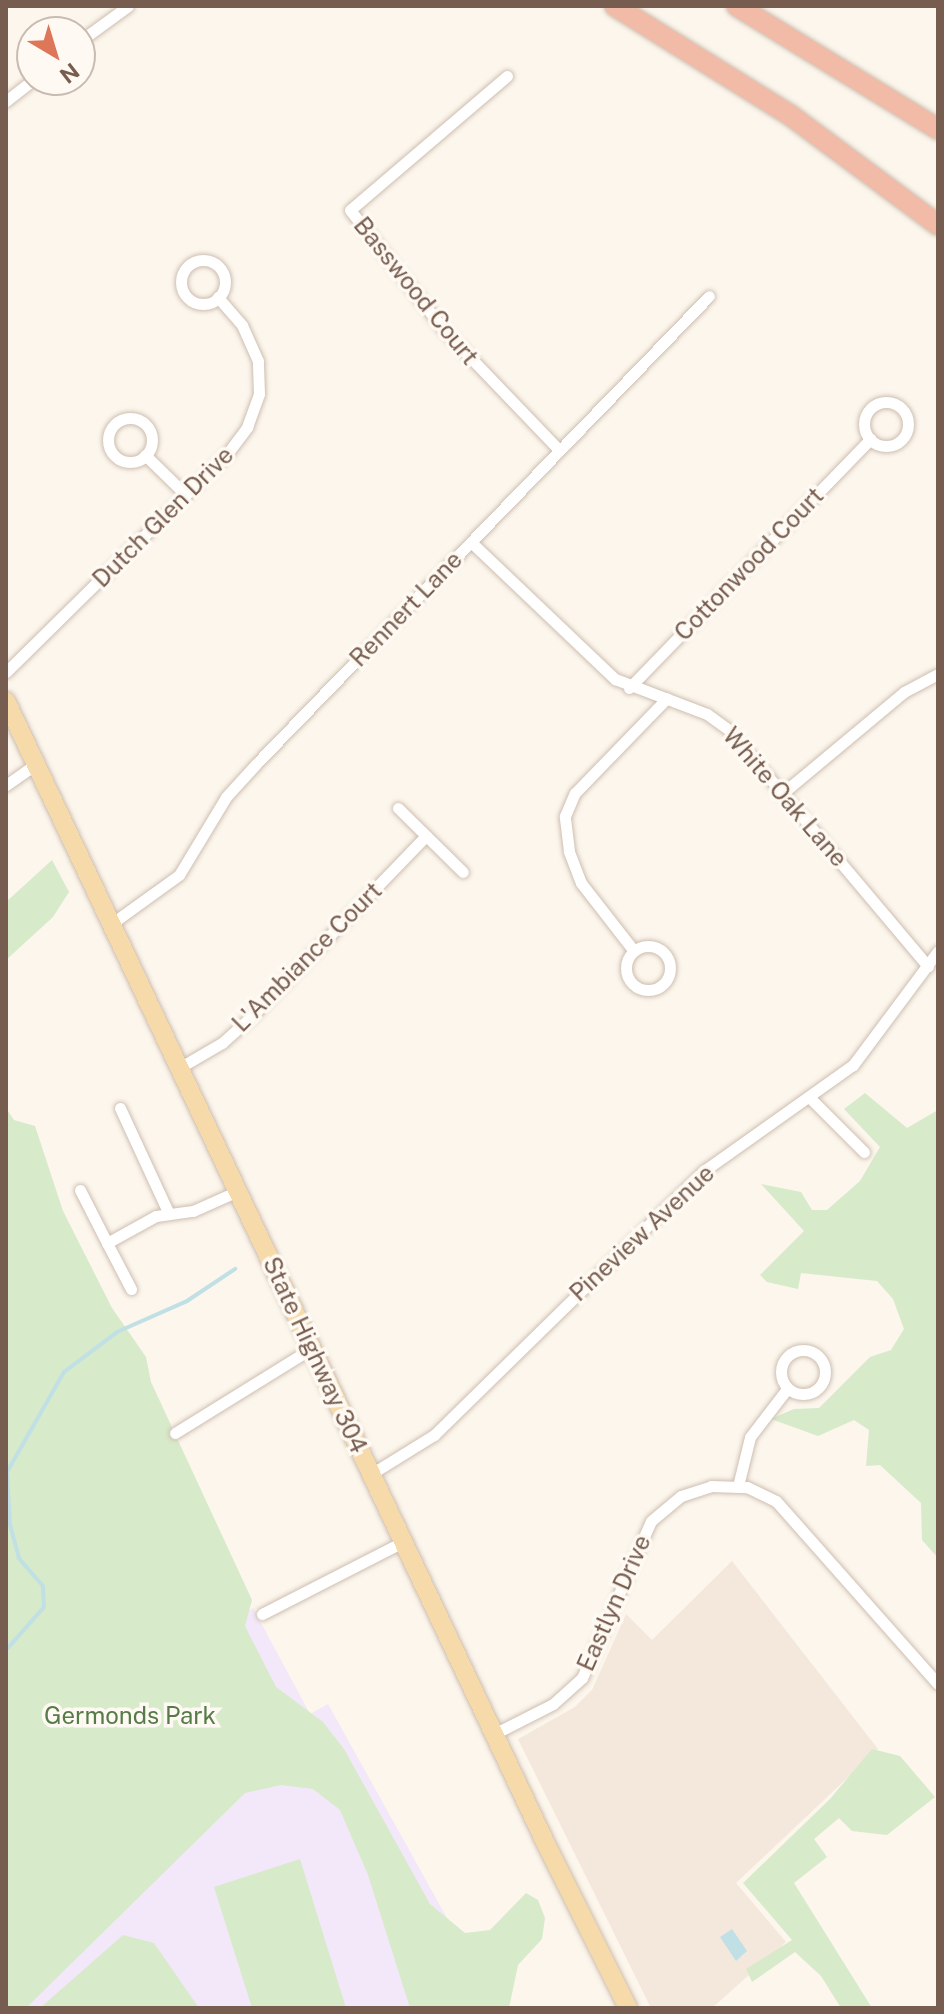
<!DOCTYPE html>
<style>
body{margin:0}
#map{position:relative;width:944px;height:2014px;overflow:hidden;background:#fcf6ec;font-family:"Public Sans",sans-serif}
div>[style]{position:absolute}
.residential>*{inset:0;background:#f3e8db}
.education>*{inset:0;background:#f3e8f9}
.green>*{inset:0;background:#d7eaca}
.water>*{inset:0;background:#c1e0e5}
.stream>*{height:4px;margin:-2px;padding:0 2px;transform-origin:2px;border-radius:2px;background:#c1e0e5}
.roads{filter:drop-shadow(0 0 2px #cebeb1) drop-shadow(0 0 2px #cebeb1)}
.street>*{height:11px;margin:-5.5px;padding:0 5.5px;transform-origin:5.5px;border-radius:5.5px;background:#fff}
.street>.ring{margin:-5.5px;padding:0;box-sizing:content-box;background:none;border:11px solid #fff;border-radius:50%}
.primary>*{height:18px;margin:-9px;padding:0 9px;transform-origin:9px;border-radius:9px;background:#f6daa9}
.highway>*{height:20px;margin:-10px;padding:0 10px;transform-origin:10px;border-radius:10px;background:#f2bba7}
span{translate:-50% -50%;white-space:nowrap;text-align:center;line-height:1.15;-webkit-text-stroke:7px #fefaf3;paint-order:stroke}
.street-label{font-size:24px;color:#775d4f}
.park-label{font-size:24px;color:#567b48}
.frame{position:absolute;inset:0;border:8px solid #775d4f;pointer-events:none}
.north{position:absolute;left:16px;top:16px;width:80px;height:80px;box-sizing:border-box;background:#fefaf3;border:2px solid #c8bbb1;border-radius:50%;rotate:142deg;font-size:22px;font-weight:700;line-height:32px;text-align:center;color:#775d4f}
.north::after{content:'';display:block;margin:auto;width:28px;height:36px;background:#de7759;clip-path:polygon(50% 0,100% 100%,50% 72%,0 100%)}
</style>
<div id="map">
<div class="residential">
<i style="clip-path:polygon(732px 1561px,878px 1749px,736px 1883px,786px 1942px,712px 2008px,651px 2008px,518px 1739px,575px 1707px,592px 1690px,626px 1614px,652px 1640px)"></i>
</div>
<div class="education">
<i style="clip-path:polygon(253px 1608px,310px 1714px,328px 1704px,497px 2008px,18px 2008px,222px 1624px)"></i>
</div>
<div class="green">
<i style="clip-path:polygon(52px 860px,69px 892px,53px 917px,6px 960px,6px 902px)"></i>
<i style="clip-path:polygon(865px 1093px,907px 1128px,938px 1110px,938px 1558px,922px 1540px,921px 1503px,880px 1465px,866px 1466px,869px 1430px,854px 1420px,818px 1436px,771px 1419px,794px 1409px,819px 1408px,870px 1357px,891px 1350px,904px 1329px,893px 1299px,877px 1281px,801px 1273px,798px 1289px,767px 1282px,760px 1275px,804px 1231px,761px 1184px,801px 1192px,812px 1210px,827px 1210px,860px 1181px,880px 1147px,844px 1109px)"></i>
<i style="clip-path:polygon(6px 1108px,14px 1120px,35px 1126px,63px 1211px,112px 1308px,146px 1357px,151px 1382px,252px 1600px,245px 1626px,276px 1687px,323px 1722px,344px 1749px,430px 1904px,465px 1933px,490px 1930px,526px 1893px,538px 1900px,545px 1918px,542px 1939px,518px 1965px,509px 2008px,410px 2008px,368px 1875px,340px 1810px,313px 1789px,281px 1785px,245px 1793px,26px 2008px,6px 2008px)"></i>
<i style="clip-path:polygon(872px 1749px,900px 1756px,935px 1797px,887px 1835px,852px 1831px,839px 1818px,814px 1839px,827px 1857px,794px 1883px,872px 2008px,841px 2008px,821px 1976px,795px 1952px,752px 1982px,746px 1969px,792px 1940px,743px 1883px,830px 1799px)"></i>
<i style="clip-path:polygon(300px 1859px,346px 2008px,252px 2008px,214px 1887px)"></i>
<i style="clip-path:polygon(123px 1935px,154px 1943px,199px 2008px,40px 2008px)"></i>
</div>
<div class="water">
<i style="clip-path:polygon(732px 1929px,747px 1951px,736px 1961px,720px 1937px)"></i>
</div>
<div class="stream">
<i style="left:6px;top:1650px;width:57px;rotate:-48.5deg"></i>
<i style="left:44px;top:1607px;width:21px;rotate:-93deg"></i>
<i style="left:43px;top:1586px;width:37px;rotate:-131deg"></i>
<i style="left:19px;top:1558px;width:34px;rotate:-105deg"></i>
<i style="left:10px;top:1525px;width:53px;rotate:-93.2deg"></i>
<i style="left:7px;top:1472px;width:115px;rotate:-60.3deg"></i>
<i style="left:64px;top:1372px;width:66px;rotate:-37deg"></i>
<i style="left:117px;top:1332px;width:77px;rotate:-23.9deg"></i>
<i style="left:187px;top:1301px;width:58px;rotate:-33.7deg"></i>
</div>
<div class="roads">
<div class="street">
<i style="left:80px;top:41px;width:59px;rotate:-36.1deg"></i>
<i style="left:507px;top:76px;width:206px;rotate:139.5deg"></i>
<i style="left:350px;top:210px;width:152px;rotate:51.9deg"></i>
<i style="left:444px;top:330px;width:166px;rotate:46.2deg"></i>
<i style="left:6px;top:101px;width:34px;rotate:-38deg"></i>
<i class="ring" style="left:181px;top:260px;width:33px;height:33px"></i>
<i class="ring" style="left:864px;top:402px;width:33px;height:33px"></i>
<i class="ring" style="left:108px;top:418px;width:33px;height:33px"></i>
<i style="left:145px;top:455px;width:57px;rotate:44.3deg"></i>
<i style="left:471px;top:542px;width:199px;rotate:43.6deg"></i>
<i style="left:615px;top:679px;width:98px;rotate:20.8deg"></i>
<i style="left:707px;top:714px;width:27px;rotate:36deg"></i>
<i style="left:729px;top:730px;width:309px;rotate:49.9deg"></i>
<i style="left:6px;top:672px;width:310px;rotate:-44.6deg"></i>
<i style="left:227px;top:454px;width:34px;rotate:-53deg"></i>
<i style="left:247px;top:427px;width:35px;rotate:-70deg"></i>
<i style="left:259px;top:394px;width:33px;rotate:-92deg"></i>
<i style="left:258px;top:361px;width:39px;rotate:-114deg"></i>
<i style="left:242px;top:325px;width:37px;rotate:-131deg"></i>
<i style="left:629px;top:688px;width:347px;rotate:-45.9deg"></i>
<i style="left:6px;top:785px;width:37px;rotate:-35deg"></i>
<i style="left:784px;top:792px;width:156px;rotate:-39.8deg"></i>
<i style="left:904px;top:692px;width:38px;rotate:-28deg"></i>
<i style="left:398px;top:808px;width:91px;rotate:44.6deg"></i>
<i style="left:111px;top:924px;width:84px;rotate:-35.8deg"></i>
<i style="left:179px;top:875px;width:91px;rotate:-58.9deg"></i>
<i style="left:226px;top:797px;width:45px;rotate:-47.7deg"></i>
<i style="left:256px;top:764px;width:651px;rotate:-45.93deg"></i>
<i class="ring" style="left:626px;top:946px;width:33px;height:33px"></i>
<i style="left:634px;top:951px;width:86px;rotate:-127.9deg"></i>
<i style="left:581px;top:883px;width:34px;rotate:-111deg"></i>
<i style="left:569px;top:851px;width:35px;rotate:-97deg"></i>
<i style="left:565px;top:816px;width:25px;rotate:-67deg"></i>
<i style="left:575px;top:793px;width:132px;rotate:-45.9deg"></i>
<i style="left:179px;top:1068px;width:50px;rotate:-30.2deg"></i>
<i style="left:222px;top:1043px;width:42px;rotate:-42.1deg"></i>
<i style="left:253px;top:1015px;width:249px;rotate:-46deg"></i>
<i style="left:811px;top:1099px;width:75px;rotate:45deg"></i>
<i style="left:120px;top:1108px;width:115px;rotate:65.2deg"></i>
<i style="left:80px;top:1190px;width:59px;rotate:63deg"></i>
<i style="left:107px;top:1243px;width:56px;rotate:-28.9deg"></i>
<i style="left:156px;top:1216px;width:37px;rotate:-8deg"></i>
<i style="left:193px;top:1211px;width:49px;rotate:-24deg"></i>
<i style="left:107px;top:1243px;width:52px;rotate:62.4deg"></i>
<i class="ring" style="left:781px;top:1350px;width:33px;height:33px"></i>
<i style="left:175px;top:1433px;width:161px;rotate:-31.8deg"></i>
<i style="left:371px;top:1474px;width:74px;rotate:-31.8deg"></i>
<i style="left:434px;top:1435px;width:379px;rotate:-44.4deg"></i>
<i style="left:705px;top:1170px;width:181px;rotate:-35.4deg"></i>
<i style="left:853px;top:1065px;width:142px;rotate:-53.3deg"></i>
<i style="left:738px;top:1486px;width:50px;rotate:-76.2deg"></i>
<i style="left:750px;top:1437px;width:61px;rotate:-52.4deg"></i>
<i style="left:262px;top:1614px;width:158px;rotate:-27.1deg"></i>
<i style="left:494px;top:1734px;width:66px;rotate:-27deg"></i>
<i style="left:553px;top:1704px;width:39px;rotate:-42deg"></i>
<i style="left:582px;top:1678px;width:171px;rotate:-66.3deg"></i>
<i style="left:651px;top:1521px;width:39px;rotate:-40deg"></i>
<i style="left:681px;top:1496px;width:32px;rotate:-18deg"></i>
<i style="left:711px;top:1486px;width:36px;rotate:2deg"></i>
<i style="left:747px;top:1487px;width:32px;rotate:26deg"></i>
<i style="left:776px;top:1501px;width:244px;rotate:48.5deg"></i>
</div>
<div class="primary">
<i style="left:6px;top:701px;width:1266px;rotate:64.71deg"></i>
<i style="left:547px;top:1846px;width:181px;rotate:63.4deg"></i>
</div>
<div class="highway">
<i style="left:615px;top:6px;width:206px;rotate:31.9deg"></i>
<i style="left:790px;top:115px;width:184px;rotate:36.6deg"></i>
<i style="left:737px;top:6px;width:236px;rotate:31.5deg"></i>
</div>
</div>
<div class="street-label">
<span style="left:416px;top:291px;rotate:51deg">Basswood Court</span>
<span style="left:163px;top:517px;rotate:-45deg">Dutch Glen Drive</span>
<span style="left:749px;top:564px;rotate:-46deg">Cottonwood Court</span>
<span style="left:406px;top:609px;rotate:-46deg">Rennert Lane</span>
<span style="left:785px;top:797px;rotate:49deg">White Oak Lane</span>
<span style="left:307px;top:957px;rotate:-45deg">L'Ambiance Court</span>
<span style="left:642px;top:1233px;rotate:-43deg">Pineview Avenue</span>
<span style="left:315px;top:1355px;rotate:65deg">State Highway 304</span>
<span style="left:614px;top:1603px;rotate:-66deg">Eastlyn Drive</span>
</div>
<div class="park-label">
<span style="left:130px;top:1716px">Germonds Park</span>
</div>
<div class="frame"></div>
<div class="north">N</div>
</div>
